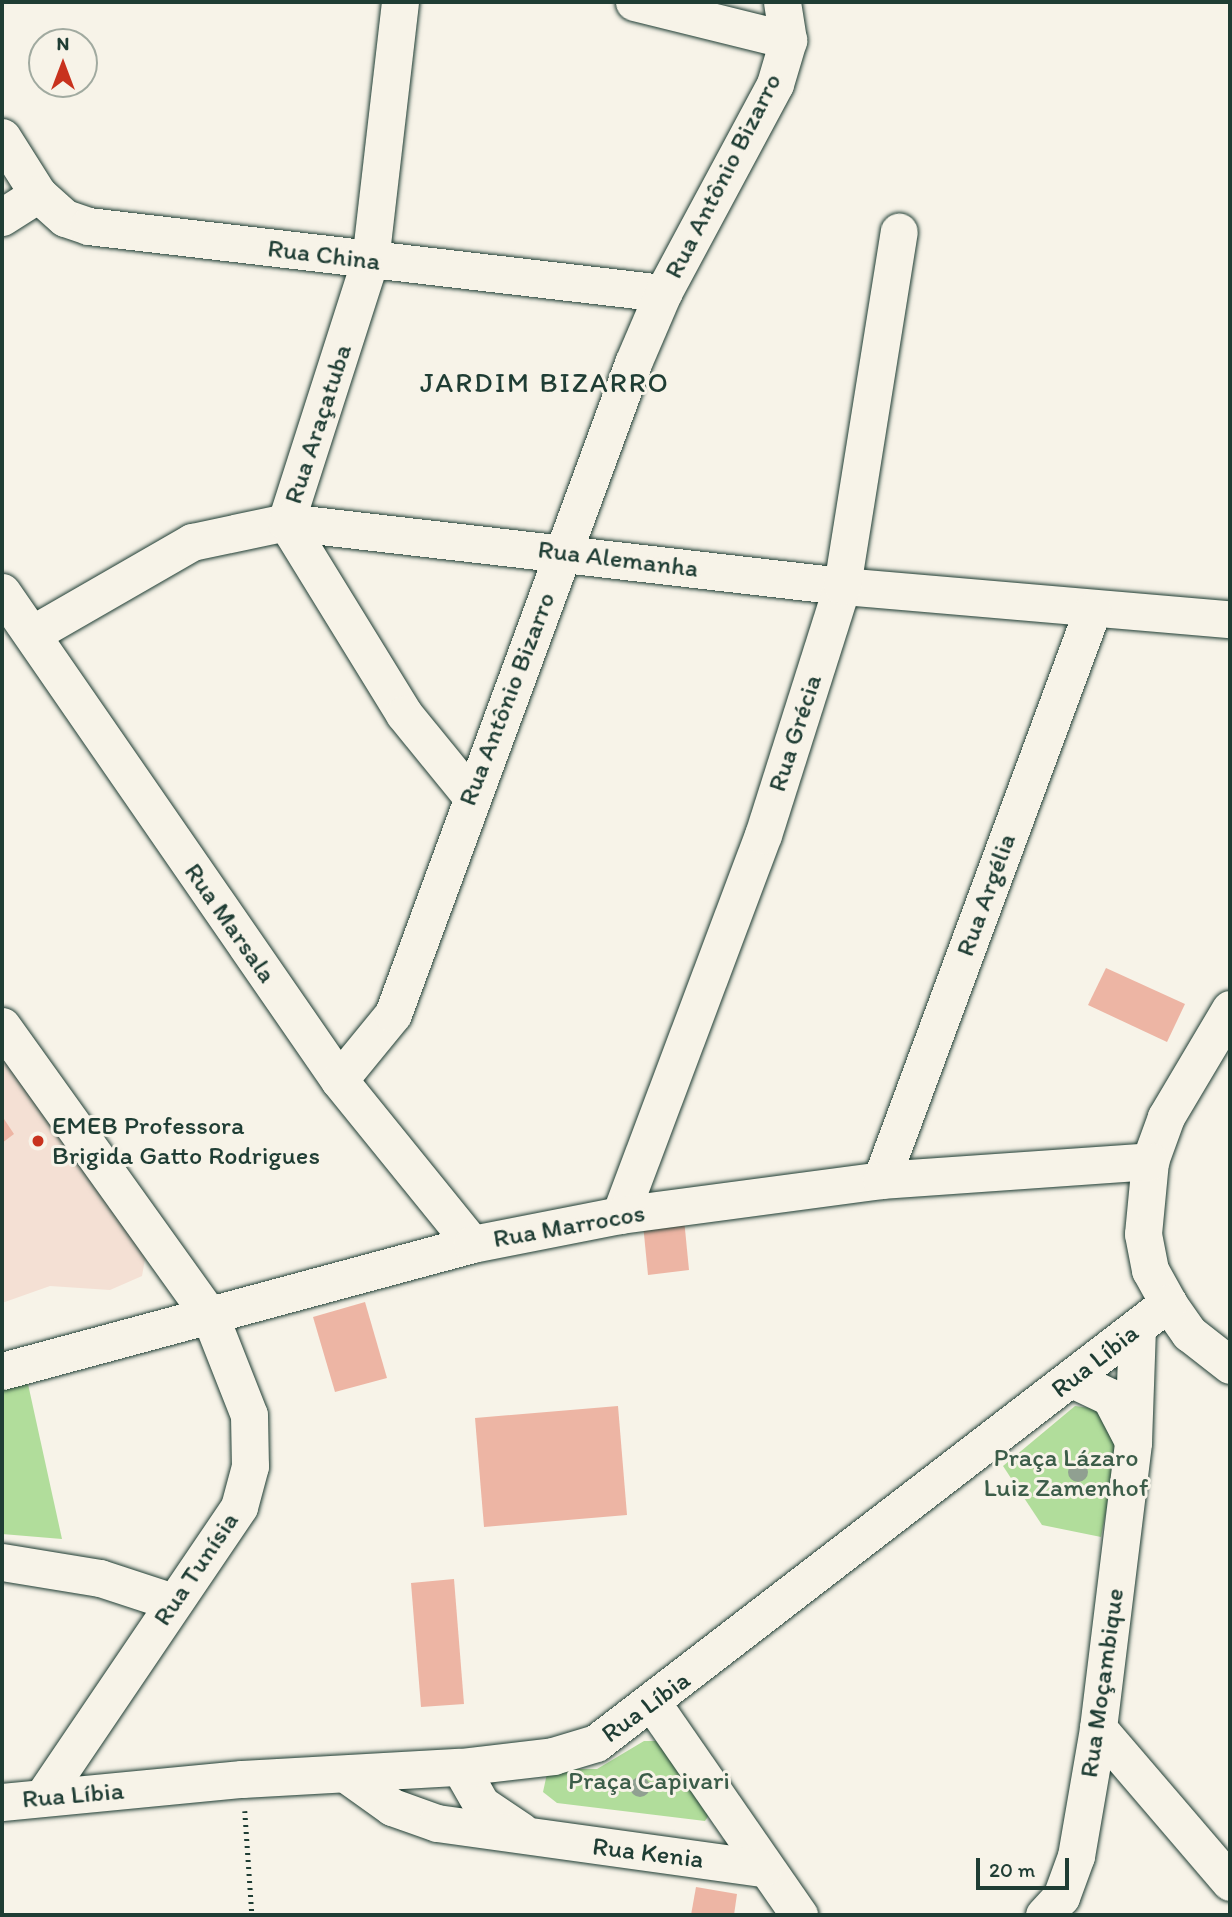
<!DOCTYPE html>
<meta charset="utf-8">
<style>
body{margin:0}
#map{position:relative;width:1232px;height:1917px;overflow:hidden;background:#f7f3e8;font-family:Itim,sans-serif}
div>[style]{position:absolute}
.built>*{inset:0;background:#f4e0d4}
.green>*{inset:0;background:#b1dd9b}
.building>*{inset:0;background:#edb5a4}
.path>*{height:4.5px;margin-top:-2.25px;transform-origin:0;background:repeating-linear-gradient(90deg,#1f3d34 0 2px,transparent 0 7px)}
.roads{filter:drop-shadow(0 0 2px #1f3d34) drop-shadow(0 0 2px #1f3d34)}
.minor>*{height:37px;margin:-18.5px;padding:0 18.5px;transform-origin:18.5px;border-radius:18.5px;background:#f7f3e8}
.trees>*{width:20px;height:20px;margin:-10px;border-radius:50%;background:#90a091}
.dots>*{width:19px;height:19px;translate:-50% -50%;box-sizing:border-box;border:4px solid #f7f3e8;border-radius:50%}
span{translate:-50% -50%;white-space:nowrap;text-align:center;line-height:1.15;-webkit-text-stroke:6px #f7f3e8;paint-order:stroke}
.street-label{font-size:26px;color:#1f3d34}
.poi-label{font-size:26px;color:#1f3d34}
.left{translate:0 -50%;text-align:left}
.park-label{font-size:26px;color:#3c5d49}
.neighbourhood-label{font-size:28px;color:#1f3d34;letter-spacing:2px}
.frame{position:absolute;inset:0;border:4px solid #1f3d34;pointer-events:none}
.north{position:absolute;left:28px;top:28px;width:70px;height:70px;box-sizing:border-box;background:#f7f3e8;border:2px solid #a1aaa0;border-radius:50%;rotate:0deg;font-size:19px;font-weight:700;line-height:28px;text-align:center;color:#1f3d34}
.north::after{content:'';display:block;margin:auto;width:24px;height:32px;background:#c8321e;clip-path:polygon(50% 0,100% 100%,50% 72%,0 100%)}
.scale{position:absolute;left:976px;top:1858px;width:93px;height:32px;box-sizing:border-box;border:4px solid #1f3d34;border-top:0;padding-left:9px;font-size:21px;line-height:24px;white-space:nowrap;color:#1f3d34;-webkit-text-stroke:5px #f7f3e8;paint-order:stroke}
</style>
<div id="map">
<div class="built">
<i style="clip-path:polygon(2px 1035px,147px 1248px,142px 1276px,110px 1290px,50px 1286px,2px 1303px)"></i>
</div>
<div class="green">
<i style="clip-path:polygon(28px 1384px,62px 1539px,2px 1534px,2px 1386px)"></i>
<i style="clip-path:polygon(1075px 1406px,1098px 1409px,1119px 1445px,1101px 1537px,1042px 1525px,1003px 1466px)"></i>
<i style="clip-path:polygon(644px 1741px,659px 1741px,711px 1812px,705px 1821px,557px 1803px,543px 1792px,548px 1769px,597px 1769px)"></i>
</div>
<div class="building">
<i style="clip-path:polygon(1106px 968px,1185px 1004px,1167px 1042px,1088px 1005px)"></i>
<i style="clip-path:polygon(2px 1116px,14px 1134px,2px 1143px)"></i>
<i style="clip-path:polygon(684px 1219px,689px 1270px,648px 1275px,643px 1224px)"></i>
<i style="clip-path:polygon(365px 1302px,387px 1378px,335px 1392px,313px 1317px)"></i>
<i style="clip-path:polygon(618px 1406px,627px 1515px,484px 1527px,475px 1418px)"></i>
<i style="clip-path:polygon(454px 1579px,464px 1704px,421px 1707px,411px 1583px)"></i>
<i style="clip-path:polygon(696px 1887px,737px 1894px,734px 1915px,691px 1915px)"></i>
</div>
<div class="path">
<i style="left:245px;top:1811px;width:104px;rotate:86.1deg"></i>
</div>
<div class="roads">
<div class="minor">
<i style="left:400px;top:2px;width:260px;rotate:96.6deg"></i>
<i style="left:370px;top:260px;width:275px;rotate:107.8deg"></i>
<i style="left:286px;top:522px;width:225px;rotate:58.4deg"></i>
<i style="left:404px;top:714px;width:104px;rotate:50.8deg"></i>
<i style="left:634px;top:2px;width:159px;rotate:13.9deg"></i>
<i style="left:2px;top:137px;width:67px;rotate:57.7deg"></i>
<i style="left:2px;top:217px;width:43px;rotate:-32.6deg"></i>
<i style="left:38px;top:194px;width:36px;rotate:42deg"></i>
<i style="left:65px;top:218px;width:24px;rotate:19deg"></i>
<i style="left:88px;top:226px;width:579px;rotate:6.65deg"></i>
<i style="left:2px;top:592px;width:593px;rotate:55.37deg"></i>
<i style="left:339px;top:1080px;width:211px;rotate:51deg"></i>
<i style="left:32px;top:634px;width:185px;rotate:-29.9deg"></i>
<i style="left:192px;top:542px;width:96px;rotate:-12deg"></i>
<i style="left:286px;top:522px;width:560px;rotate:6.57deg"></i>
<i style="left:842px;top:586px;width:389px;rotate:4.9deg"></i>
<i style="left:1230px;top:1009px;width:126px;rotate:120.7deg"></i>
<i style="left:1166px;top:1117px;width:47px;rotate:110deg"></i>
<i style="left:1150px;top:1161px;width:73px;rotate:95.5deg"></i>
<i style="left:1143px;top:1234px;width:37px;rotate:79deg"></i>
<i style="left:1150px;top:1270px;width:38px;rotate:61deg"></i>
<i style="left:1168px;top:1303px;width:37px;rotate:55deg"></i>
<i style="left:1189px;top:1333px;width:52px;rotate:38deg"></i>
<i style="left:2px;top:1026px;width:357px;rotate:54.4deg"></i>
<i style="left:210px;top:1316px;width:106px;rotate:68.5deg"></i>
<i style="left:249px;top:1415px;width:51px;rotate:88.9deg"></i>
<i style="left:250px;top:1466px;width:42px;rotate:105deg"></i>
<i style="left:239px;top:1507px;width:351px;rotate:124.1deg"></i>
<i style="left:339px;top:1080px;width:85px;rotate:-50.7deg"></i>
<i style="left:393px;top:1014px;width:694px;rotate:-69.76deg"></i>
<i style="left:633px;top:363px;width:76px;rotate:-66.8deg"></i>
<i style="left:663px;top:293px;width:237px;rotate:-61.8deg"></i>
<i style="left:775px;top:84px;width:46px;rotate:-73.5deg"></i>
<i style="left:788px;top:40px;width:38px;rotate:-99deg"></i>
<i style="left:881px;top:1180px;width:607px;rotate:-69.65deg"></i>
<i style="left:620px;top:1215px;width:406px;rotate:-69.4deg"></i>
<i style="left:763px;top:835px;width:261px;rotate:-72.4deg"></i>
<i style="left:842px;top:586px;width:359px;rotate:-80.9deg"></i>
<i style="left:2px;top:1371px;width:487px;rotate:-15.1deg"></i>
<i style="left:472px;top:1244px;width:151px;rotate:-11.1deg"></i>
<i style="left:620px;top:1215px;width:263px;rotate:-7.6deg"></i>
<i style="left:881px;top:1180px;width:270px;rotate:-4deg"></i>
<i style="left:1072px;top:1379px;width:42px;rotate:25.3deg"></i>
<i style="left:1110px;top:1397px;width:50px;rotate:62.4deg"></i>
<i style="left:2px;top:1562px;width:99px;rotate:9.3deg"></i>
<i style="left:100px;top:1578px;width:77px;rotate:18.2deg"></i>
<i style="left:653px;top:1704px;width:257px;rotate:55.3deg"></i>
<i style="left:1098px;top:1728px;width:203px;rotate:49.4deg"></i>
<i style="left:460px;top:1767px;width:43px;rotate:60.4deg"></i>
<i style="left:481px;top:1804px;width:48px;rotate:34deg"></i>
<i style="left:350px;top:1777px;width:52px;rotate:35.5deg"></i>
<i style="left:392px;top:1807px;width:48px;rotate:19.6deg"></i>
<i style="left:437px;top:1823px;width:329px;rotate:7.9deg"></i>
<i style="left:2px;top:1802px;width:241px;rotate:-5.5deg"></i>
<i style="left:242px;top:1779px;width:218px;rotate:-3.2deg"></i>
<i style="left:460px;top:1767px;width:94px;rotate:-6.7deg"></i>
<i style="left:553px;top:1756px;width:45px;rotate:-16.8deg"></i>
<i style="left:596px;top:1743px;width:722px;rotate:-37.57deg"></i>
<i style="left:1044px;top:1915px;width:25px;rotate:-47deg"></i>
<i style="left:1061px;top:1897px;width:44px;rotate:-69.9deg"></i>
<i style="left:1076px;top:1856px;width:130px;rotate:-80.2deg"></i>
<i style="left:1098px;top:1728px;width:288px;rotate:-83deg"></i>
<i style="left:1133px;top:1442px;width:113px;rotate:-88deg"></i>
</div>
</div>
<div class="trees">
<i style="left:1078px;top:1472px"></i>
<i style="left:640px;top:1787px"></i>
</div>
<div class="dots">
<i style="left:38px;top:1141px;background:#c8321e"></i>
</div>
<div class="street-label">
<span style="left:723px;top:176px;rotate:-63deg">Rua Antônio Bizarro</span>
<span style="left:324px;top:255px;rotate:7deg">Rua China</span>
<span style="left:318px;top:424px;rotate:-72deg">Rua Araçatuba</span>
<span style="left:618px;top:559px;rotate:7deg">Rua Alemanha</span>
<span style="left:507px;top:699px;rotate:-69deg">Rua Antônio Bizarro</span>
<span style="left:795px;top:733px;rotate:-72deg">Rua Grécia</span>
<span style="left:986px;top:895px;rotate:-70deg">Rua Argélia</span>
<span style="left:230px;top:923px;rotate:55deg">Rua Marsala</span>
<span style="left:569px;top:1226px;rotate:-10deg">Rua Marrocos</span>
<span style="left:1095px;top:1361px;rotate:-38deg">Rua Líbia</span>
<span style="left:196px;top:1569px;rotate:-56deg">Rua Tunísia</span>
<span style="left:1102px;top:1683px;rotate:-82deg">Rua Moçambique</span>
<span style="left:646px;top:1707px;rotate:-36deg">Rua Líbia</span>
<span style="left:73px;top:1795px;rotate:-5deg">Rua Líbia</span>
<span style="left:648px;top:1853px;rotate:7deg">Rua Kenia</span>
</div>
<div class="poi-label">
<span class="left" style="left:52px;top:1141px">EMEB Professora<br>Brigida Gatto Rodrigues</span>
</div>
<div class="park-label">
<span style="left:1066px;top:1473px">Praça Lázaro<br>Luiz Zamenhof</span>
<span style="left:649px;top:1781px">Praça Capivari</span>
</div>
<div class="neighbourhood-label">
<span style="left:545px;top:382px">JARDIM BIZARRO</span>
</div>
<div class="frame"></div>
<div class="north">N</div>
<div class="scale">20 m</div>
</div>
